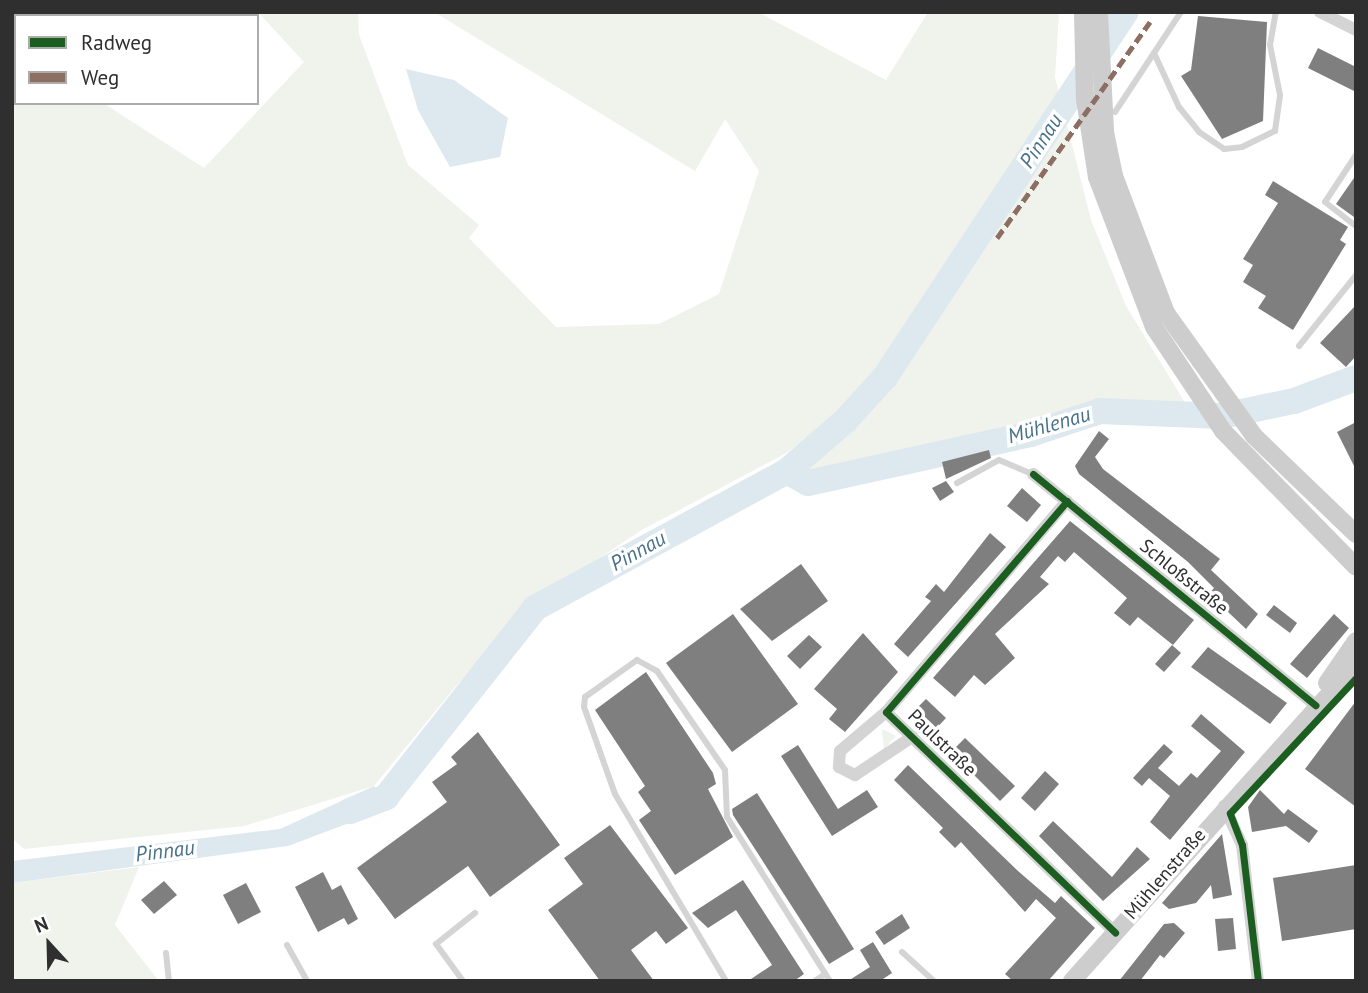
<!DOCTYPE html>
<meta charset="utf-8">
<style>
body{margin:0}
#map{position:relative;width:1368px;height:993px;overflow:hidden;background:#fff;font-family:"PT Sans",sans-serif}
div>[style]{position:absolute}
.green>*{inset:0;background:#f0f2ec}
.water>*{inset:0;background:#dde9ef}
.river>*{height:26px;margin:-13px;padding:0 13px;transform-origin:13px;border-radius:13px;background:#dde9ef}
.building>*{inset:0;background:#7f7f7f}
.lane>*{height:6px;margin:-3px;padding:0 3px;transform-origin:3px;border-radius:3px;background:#d4d4d4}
.street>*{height:12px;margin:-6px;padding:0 6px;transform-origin:6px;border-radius:6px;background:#d4d4d4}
.secondary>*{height:18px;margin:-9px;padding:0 9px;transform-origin:9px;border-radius:9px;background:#cdcdcd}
.quiet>*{height:5px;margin-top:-2.5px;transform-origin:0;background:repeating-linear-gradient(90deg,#8d6e63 0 10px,transparent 0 15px)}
.cycleway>*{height:7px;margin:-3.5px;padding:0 3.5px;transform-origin:3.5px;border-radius:3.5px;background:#1b5e20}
span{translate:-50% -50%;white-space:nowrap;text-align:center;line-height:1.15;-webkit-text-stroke:7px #fff;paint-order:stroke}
.street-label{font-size:19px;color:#2f2f2f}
.water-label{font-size:21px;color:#477188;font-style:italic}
.frame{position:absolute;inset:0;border:14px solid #2f2f2f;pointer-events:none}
.legend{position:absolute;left:14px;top:14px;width:245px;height:91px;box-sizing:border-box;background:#fff;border:2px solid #acacac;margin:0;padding:9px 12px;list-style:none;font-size:21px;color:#2f2f2f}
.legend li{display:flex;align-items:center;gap:14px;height:35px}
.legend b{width:35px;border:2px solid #acacac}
.north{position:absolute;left:14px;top:909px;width:70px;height:70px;-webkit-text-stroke:5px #fff;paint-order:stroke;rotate:338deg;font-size:19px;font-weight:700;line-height:28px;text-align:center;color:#2f2f2f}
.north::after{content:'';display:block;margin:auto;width:24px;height:32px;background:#2f2f2f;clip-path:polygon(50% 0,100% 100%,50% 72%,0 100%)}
</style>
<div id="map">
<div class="green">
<i style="clip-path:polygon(258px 12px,358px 12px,359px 35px,408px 165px,479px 225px,469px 238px,556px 327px,659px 324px,719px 294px,759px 171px,725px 119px,695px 171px,434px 12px,758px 12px,886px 80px,928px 12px,1059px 12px,1055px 77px,1091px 220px,1126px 306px,1192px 414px,1100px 411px,1031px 434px,808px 483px,787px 471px,881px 380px,788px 452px,640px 531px,547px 593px,456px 686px,374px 786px,244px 826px,24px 849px,12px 838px,12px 45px,16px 103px,103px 103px,204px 168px,304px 62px)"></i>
<i style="clip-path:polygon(882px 729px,896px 736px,884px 749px)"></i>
<i style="clip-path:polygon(139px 867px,115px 925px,159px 981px,12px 981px,12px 883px)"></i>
</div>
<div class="water">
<i style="clip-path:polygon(406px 69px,454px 80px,508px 118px,500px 157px,450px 167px,418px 110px)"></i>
<i style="clip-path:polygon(374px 786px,389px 808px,288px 846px,12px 883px,12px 861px,280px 829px)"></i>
</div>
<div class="river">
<i style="left:787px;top:471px;width:24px;rotate:30deg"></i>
<i style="left:808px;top:483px;width:228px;rotate:-12.4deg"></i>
<i style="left:1031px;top:434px;width:73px;rotate:-18.4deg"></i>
<i style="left:1100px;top:411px;width:122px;rotate:2.3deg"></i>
<i style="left:1222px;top:416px;width:74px;rotate:-11.8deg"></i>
<i style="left:1294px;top:401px;width:66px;rotate:-20.4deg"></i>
<i style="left:350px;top:811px;width:39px;rotate:-21deg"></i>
<i style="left:386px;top:797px;width:241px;rotate:-51.7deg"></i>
<i style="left:535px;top:608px;width:287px;rotate:-28.5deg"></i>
<i style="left:787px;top:471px;width:77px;rotate:-40.8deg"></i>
<i style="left:845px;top:421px;width:59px;rotate:-47.7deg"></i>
<i style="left:885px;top:377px;width:437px;rotate:-56.6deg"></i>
</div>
<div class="building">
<i style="clip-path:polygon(1198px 16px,1267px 22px,1263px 121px,1222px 139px,1181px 76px,1191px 70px)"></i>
<i style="clip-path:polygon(1318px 48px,1356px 67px,1356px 92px,1308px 68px)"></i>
<i style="clip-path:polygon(1356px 175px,1356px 214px,1354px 217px,1336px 204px)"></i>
<i style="clip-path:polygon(1273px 181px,1348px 227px,1340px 240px,1346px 244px,1293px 330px,1258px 308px,1266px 296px,1243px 282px,1253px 265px,1243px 259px,1278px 203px,1265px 195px)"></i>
<i style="clip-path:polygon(1356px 305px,1356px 356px,1346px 367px,1320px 343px)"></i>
<i style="clip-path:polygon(1356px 422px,1356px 470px,1337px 432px)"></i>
<i style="clip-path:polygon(1099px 431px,1109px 439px,1095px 457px,1103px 469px,1220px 559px,1211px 570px,1258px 614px,1246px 629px,1209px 594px,1214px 588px,1188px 562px,1079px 474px,1075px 466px)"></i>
<i style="clip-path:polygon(989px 450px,991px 458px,946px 479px,942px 462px)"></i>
<i style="clip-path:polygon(946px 481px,954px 492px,940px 501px,932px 488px)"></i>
<i style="clip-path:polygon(1022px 488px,1041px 505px,1027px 522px,1007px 506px)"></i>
<i style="clip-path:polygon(1070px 521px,1194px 620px,1173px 645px,1138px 617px,1130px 626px,1114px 613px,1127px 598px,1074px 552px,1065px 562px,1058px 556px,1040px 577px,1049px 584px,995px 634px,1015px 658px,985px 685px,974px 675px,955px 697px,933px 678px)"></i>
<i style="clip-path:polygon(990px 533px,1006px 547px,908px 657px,894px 644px,931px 601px,925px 597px,936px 584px,944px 592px)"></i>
<i style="clip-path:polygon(801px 564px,828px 601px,772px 641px,740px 609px)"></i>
<i style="clip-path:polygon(1274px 605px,1297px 623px,1290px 633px,1266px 615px)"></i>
<i style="clip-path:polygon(733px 614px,798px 704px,732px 752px,666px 663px)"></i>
<i style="clip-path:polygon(1334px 614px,1349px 628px,1307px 678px,1290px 664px)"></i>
<i style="clip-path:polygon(863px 633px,898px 672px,845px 732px,829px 719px,837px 709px,814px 689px)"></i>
<i style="clip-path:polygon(809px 635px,822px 647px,800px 669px,787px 656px)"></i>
<i style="clip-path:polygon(1172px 645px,1181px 653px,1164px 672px,1155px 664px)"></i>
<i style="clip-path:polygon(1208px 647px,1287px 703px,1270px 724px,1191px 667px)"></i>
<i style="clip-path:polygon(646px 672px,713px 773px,716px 784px,708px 789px,733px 837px,675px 875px,639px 820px,651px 811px,638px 792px,645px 786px,595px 710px)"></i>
<i style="clip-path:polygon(926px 699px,946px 718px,931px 734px,911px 714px)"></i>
<i style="clip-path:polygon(1356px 701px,1356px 807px,1305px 769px)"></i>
<i style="clip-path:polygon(1201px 714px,1245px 752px,1170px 840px,1150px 822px,1170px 796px,1149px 778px,1142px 786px,1133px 778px,1164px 744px,1173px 752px,1158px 768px,1179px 786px,1191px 773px,1197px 778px,1221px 751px,1191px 726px)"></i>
<i style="clip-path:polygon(478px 732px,560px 845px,490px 897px,468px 866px,395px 919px,357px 868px,447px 802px,432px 782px,457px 764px,451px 757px)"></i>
<i style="clip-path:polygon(965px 738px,1015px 786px,1000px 801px,951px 752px)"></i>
<i style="clip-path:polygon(798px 745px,838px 809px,867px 790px,878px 807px,832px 836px,781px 756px)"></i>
<i style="clip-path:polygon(908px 765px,1018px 871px,1055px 903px,1061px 896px,1095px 928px,1048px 981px,1013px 981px,1005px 974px,1056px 918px,1036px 899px,1025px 912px,961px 842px,955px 848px,939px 832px,943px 828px,894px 780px)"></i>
<i style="clip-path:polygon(1045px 771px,1059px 784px,1035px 811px,1021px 798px)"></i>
<i style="clip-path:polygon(1260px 790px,1284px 814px,1288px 809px,1318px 831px,1309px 843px,1286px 826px,1252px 832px,1248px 807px)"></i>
<i style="clip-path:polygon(757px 793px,854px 949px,829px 964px,733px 815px,732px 809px)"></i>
<i style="clip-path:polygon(1053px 821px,1112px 877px,1137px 847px,1150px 859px,1103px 901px,1039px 836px)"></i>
<i style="clip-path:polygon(610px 825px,688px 928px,666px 944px,656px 931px,631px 950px,654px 981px,600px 981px,548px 910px,583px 884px,564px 858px)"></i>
<i style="clip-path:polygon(1222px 834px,1232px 895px,1213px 899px,1211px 885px,1196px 903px,1169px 909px,1162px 903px)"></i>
<i style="clip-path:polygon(1356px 865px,1356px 929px,1282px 941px,1273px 878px)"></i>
<i style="clip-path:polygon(323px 872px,332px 890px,341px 885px,358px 919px,348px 925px,344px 918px,318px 932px,295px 887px)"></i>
<i style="clip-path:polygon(743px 880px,804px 974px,794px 981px,748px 981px,772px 965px,736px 910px,708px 928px,692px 913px)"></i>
<i style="clip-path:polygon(164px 881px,177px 895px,154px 914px,141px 900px)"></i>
<i style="clip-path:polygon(246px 883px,261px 912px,238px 924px,223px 895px)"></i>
<i style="clip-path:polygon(902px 914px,910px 928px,884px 945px,875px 932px)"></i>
<i style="clip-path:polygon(1233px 918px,1236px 949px,1218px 951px,1215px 919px)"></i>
<i style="clip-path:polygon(1174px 923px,1185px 933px,1164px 958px,1160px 955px,1140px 981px,1119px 981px,1164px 924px)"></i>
<i style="clip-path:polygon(873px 942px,892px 973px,880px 981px,848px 981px,870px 967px,860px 950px)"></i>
</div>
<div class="lane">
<i style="left:1154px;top:53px;width:60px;rotate:65.2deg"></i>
<i style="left:1179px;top:107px;width:32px;rotate:51deg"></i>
<i style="left:1199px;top:132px;width:30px;rotate:34deg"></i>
<i style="left:1224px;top:149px;width:18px;rotate:-6deg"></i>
<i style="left:1242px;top:147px;width:37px;rotate:-26deg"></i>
<i style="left:1275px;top:131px;width:36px;rotate:-82deg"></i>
<i style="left:1280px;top:95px;width:51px;rotate:-101.3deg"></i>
<i style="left:1270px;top:45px;width:34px;rotate:-80deg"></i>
<i style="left:1115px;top:112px;width:120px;rotate:-56.6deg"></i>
<i style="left:1356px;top:155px;width:56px;rotate:123.4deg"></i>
<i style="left:1325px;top:202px;width:39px;rotate:38deg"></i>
<i style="left:1299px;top:346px;width:91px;rotate:-51.2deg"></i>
<i style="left:957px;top:483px;width:48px;rotate:-28.7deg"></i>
<i style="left:999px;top:460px;width:36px;rotate:23deg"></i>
<i style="left:287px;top:945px;width:41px;rotate:60.9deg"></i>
<i style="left:902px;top:952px;width:43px;rotate:42.2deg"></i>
<i style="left:166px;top:953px;width:28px;rotate:84deg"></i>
<i style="left:463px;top:981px;width:46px;rotate:-126.1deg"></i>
<i style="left:436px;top:944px;width:50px;rotate:-38.5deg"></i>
<i style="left:726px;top:981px;width:217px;rotate:-120.7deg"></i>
<i style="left:615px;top:794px;width:92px;rotate:-109.6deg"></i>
<i style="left:584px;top:707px;width:10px;rotate:-84deg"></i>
<i style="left:585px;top:697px;width:64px;rotate:-35.4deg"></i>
<i style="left:637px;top:660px;width:23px;rotate:29deg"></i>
<i style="left:657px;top:671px;width:120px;rotate:55.5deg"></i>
<i style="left:725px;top:770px;width:47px;rotate:87.6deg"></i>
<i style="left:727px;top:817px;width:194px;rotate:57.9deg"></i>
<i style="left:815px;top:981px;width:12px;rotate:-35deg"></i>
</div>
<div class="street">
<i style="left:1320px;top:12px;width:40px;rotate:26.6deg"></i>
<i style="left:1033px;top:474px;width:365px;rotate:39.3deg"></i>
<i style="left:1067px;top:501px;width:278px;rotate:130.6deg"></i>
<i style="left:886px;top:712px;width:318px;rotate:43.9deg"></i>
<i style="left:886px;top:712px;width:60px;rotate:139.7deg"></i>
<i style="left:840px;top:751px;width:16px;rotate:94deg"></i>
<i style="left:839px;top:767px;width:18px;rotate:27deg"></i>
<i style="left:855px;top:775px;width:69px;rotate:-33.7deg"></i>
<i style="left:1224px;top:806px;width:43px;rotate:65.2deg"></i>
<i style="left:1242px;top:845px;width:137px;rotate:83.3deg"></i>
</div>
<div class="secondary">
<i style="left:1083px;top:12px;width:87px;rotate:88.7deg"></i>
<i style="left:1085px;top:99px;width:79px;rotate:81.3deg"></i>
<i style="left:1097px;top:177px;width:160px;rotate:69.2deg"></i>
<i style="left:1154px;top:327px;width:125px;rotate:56.4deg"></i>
<i style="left:1223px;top:431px;width:190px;rotate:45.6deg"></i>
<i style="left:1099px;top:12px;width:120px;rotate:87.1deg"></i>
<i style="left:1105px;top:132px;width:45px;rotate:78.4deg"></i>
<i style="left:1114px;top:176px;width:147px;rotate:69.2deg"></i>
<i style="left:1166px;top:313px;width:151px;rotate:54.4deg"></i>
<i style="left:1254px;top:436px;width:141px;rotate:43.9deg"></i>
<i style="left:1327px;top:683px;width:51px;rotate:-55.4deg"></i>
<i style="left:1072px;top:981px;width:426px;rotate:-48.1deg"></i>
</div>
<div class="quiet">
<i style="left:997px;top:238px;width:265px;rotate:-54.7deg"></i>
</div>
<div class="cycleway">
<i style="left:1033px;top:474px;width:365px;rotate:39.3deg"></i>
<i style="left:1067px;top:501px;width:278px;rotate:130.6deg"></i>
<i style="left:886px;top:712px;width:318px;rotate:43.9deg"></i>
<i style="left:1258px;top:981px;width:137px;rotate:-96.7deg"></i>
<i style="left:1242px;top:845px;width:34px;rotate:-111deg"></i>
<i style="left:1230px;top:813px;width:185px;rotate:-47deg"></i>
</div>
<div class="street-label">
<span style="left:1184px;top:577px;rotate:39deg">Schloßstraße</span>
<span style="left:942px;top:743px;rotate:44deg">Paulstraße</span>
<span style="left:1165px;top:874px;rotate:-49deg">Mühlenstraße</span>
</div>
<div class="water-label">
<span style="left:1041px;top:141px;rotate:-57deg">Pinnau</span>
<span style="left:1049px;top:425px;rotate:-16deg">Mühlenau</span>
<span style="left:638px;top:551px;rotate:-29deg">Pinnau</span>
<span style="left:165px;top:851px;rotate:-7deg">Pinnau</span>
</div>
<div class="frame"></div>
<ul class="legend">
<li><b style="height:9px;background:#1b5e20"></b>Radweg</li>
<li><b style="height:9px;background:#8d6e63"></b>Weg</li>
</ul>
<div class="north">N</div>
</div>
